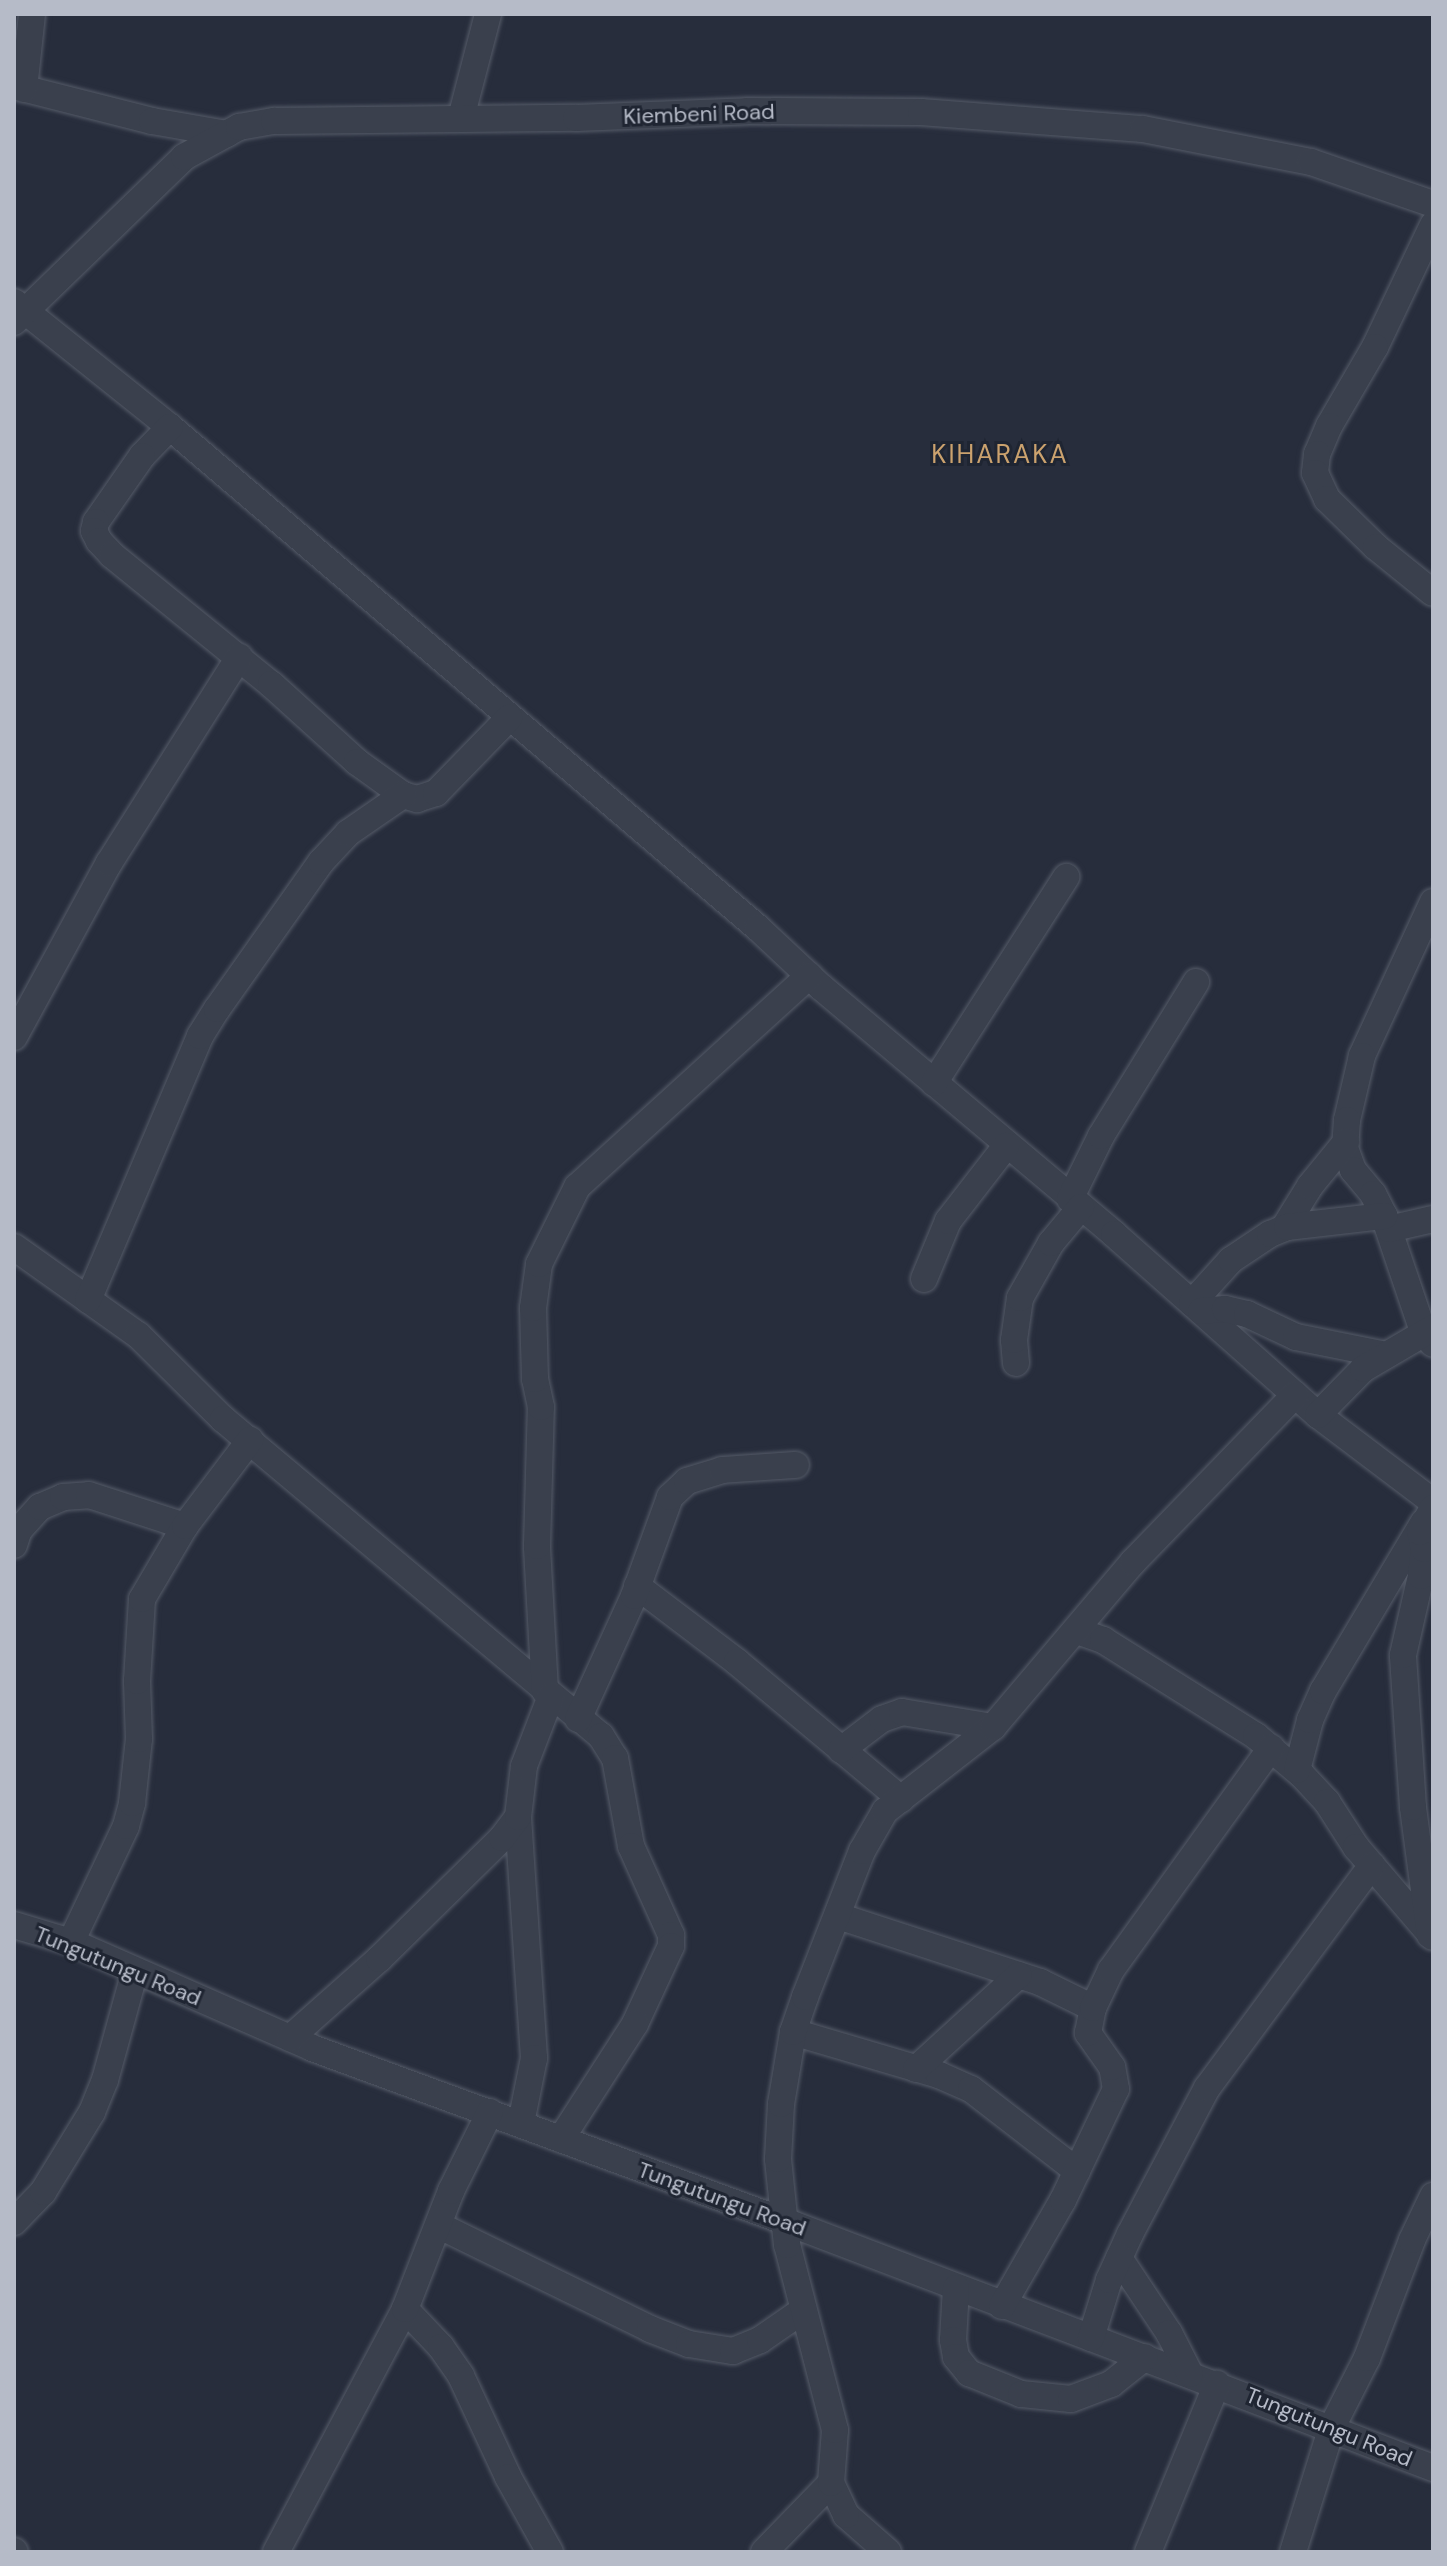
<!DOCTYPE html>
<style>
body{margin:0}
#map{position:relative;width:1447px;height:2566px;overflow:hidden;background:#272d3c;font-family:"DM Sans",sans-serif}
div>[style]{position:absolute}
.roads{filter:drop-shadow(0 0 2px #555b68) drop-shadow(0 0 2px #555b68)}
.minor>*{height:26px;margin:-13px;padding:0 13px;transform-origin:13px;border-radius:13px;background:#3a404d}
span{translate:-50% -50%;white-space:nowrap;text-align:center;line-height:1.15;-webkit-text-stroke:6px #1f2532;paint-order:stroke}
.street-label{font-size:22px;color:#b6bbc8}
.quarter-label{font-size:26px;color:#cba26e;letter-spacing:2px}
.frame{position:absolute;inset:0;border:16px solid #b6bbc8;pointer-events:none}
</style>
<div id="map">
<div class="roads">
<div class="minor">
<i style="left:14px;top:86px;width:142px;rotate:14.2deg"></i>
<i style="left:152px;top:121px;width:76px;rotate:9.8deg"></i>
<i style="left:24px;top:89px;width:75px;rotate:-83.9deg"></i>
<i style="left:461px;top:118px;width:107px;rotate:-75.4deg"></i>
<i style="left:1433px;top:225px;width:135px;rotate:115.4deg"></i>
<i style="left:1375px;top:347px;width:91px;rotate:120.2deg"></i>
<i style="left:1329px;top:426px;width:30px;rotate:113deg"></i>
<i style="left:1317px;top:454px;width:19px;rotate:96deg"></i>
<i style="left:1315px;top:473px;width:29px;rotate:65deg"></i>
<i style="left:1327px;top:499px;width:69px;rotate:44.4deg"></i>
<i style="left:1376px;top:547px;width:73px;rotate:38.9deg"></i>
<i style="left:14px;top:302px;width:200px;rotate:38.7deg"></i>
<i style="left:170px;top:427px;width:772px;rotate:40.43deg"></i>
<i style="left:758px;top:928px;width:86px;rotate:43.1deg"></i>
<i style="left:821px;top:987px;width:383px;rotate:40.1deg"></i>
<i style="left:1114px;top:1234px;width:273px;rotate:41.6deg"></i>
<i style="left:1318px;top:1415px;width:144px;rotate:37.1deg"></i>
<i style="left:14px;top:322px;width:237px;rotate:-44.1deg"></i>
<i style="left:184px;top:157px;width:63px;rotate:-28.6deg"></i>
<i style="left:239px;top:127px;width:36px;rotate:-10deg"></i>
<i style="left:274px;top:121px;width:302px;rotate:-0.6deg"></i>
<i style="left:576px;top:118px;width:171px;rotate:-2.3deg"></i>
<i style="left:747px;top:111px;width:174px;rotate:0.3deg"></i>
<i style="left:921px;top:112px;width:223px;rotate:4.4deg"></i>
<i style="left:1143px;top:129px;width:171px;rotate:11.1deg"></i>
<i style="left:1311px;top:162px;width:129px;rotate:19deg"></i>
<i style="left:170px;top:427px;width:40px;rotate:134deg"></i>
<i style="left:142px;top:456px;width:80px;rotate:124.9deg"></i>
<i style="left:96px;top:522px;width:9px;rotate:103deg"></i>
<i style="left:94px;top:531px;width:11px;rotate:63deg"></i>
<i style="left:99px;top:541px;width:19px;rotate:47deg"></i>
<i style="left:112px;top:555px;width:205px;rotate:39.1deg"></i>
<i style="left:271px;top:684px;width:116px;rotate:42.2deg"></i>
<i style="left:357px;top:762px;width:57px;rotate:35.7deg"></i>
<i style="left:403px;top:795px;width:15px;rotate:16deg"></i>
<i style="left:417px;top:799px;width:20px;rotate:-18deg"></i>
<i style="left:436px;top:793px;width:105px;rotate:-45.8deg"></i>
<i style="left:1433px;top:902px;width:170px;rotate:114.8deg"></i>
<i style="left:1362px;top:1056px;width:66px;rotate:103.2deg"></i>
<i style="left:1347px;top:1120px;width:28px;rotate:94deg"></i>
<i style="left:1345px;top:1148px;width:23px;rotate:70deg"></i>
<i style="left:1353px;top:1170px;width:31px;rotate:50deg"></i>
<i style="left:1373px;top:1194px;width:25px;rotate:63deg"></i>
<i style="left:1384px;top:1216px;width:125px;rotate:71.3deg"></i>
<i style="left:1424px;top:1334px;width:13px;rotate:48deg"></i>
<i style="left:14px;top:1037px;width:198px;rotate:-61.4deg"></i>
<i style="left:109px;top:863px;width:244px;rotate:-57.7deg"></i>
<i style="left:934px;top:1083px;width:245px;rotate:-57.3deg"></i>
<i style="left:1070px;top:1199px;width:70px;rotate:-63.8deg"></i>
<i style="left:1101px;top:1136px;width:181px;rotate:-58.3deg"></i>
<i style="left:1284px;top:1228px;width:49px;rotate:-58.2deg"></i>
<i style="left:1310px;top:1186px;width:57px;rotate:-50.7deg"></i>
<i style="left:1389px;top:1229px;width:45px;rotate:-12.8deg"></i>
<i style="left:14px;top:1247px;width:152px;rotate:35.4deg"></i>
<i style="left:138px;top:1335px;width:120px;rotate:44.7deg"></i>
<i style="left:223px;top:1419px;width:493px;rotate:40deg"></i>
<i style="left:601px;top:1736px;width:26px;rotate:58deg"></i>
<i style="left:615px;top:1758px;width:89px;rotate:79.7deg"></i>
<i style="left:631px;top:1846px;width:98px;rotate:65.8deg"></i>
<i style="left:671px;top:1935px;width:11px;rotate:90deg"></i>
<i style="left:671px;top:1946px;width:86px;rotate:114.8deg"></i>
<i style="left:635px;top:2024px;width:137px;rotate:122.8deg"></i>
<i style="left:924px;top:1279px;width:63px;rotate:-67.5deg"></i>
<i style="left:948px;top:1221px;width:95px;rotate:-52.3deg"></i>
<i style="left:88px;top:1300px;width:287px;rotate:-67deg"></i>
<i style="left:200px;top:1036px;width:32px;rotate:-58deg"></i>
<i style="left:217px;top:1009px;width:180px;rotate:-54.7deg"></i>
<i style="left:321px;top:862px;width:40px;rotate:-47deg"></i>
<i style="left:348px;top:833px;width:67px;rotate:-34.6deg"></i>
<i style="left:1192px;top:1303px;width:58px;rotate:-47.8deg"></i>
<i style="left:1231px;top:1260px;width:47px;rotate:-33.7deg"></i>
<i style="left:1270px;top:1234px;width:18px;rotate:-22deg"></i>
<i style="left:1287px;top:1227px;width:98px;rotate:-6.5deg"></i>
<i style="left:1201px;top:1311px;width:24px;rotate:-5deg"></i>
<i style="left:1225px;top:1309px;width:23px;rotate:13deg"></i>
<i style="left:1247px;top:1314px;width:54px;rotate:25.1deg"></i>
<i style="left:1296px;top:1337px;width:92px;rotate:11.3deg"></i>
<i style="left:1016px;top:1363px;width:23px;rotate:-95deg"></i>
<i style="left:1014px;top:1340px;width:42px;rotate:-81.9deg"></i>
<i style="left:1020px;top:1298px;width:63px;rotate:-60.6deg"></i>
<i style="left:1051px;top:1243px;width:47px;rotate:-50.2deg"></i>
<i style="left:1318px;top:1415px;width:64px;rotate:-45.6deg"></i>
<i style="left:1363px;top:1369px;width:81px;rotate:-30.4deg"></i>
<i style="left:14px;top:1545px;width:16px;rotate:-72deg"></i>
<i style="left:19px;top:1530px;width:31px;rotate:-48deg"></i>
<i style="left:40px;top:1507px;width:25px;rotate:-23deg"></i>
<i style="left:63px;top:1497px;width:26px;rotate:-4deg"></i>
<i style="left:89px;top:1495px;width:101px;rotate:17.9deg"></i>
<i style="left:637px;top:1586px;width:126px;rotate:37.2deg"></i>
<i style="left:737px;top:1662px;width:214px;rotate:39.9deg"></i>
<i style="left:1077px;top:1631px;width:28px;rotate:19deg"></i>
<i style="left:1103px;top:1640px;width:181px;rotate:32.1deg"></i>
<i style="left:1256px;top:1736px;width:60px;rotate:40.3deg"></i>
<i style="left:1302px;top:1775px;width:37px;rotate:47deg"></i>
<i style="left:1327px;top:1802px;width:54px;rotate:57.2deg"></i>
<i style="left:1356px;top:1847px;width:118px;rotate:49.5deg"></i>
<i style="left:545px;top:1691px;width:145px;rotate:-93.2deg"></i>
<i style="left:537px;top:1546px;width:139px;rotate:-88.4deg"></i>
<i style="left:541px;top:1407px;width:29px;rotate:-102deg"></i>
<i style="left:535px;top:1379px;width:71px;rotate:-91.6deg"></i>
<i style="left:533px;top:1308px;width:44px;rotate:-82.2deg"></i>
<i style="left:539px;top:1264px;width:86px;rotate:-63.7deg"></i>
<i style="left:577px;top:1187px;width:314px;rotate:-42.3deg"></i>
<i style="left:578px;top:1719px;width:135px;rotate:-65.5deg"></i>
<i style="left:634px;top:1596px;width:105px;rotate:-70deg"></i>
<i style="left:670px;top:1497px;width:23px;rotate:-43deg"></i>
<i style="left:687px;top:1481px;width:37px;rotate:-17deg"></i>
<i style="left:722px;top:1470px;width:74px;rotate:-3.9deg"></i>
<i style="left:841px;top:1750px;width:51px;rotate:-37.1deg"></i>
<i style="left:882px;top:1719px;width:21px;rotate:-19deg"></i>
<i style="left:902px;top:1712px;width:92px;rotate:9.4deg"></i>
<i style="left:1297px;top:1770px;width:52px;rotate:-75.4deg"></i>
<i style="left:1310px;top:1720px;width:32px;rotate:-66deg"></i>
<i style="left:1323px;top:1691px;width:196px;rotate:-59.2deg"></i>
<i style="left:518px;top:1817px;width:242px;rotate:86.2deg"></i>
<i style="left:534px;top:2058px;width:66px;rotate:101.3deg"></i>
<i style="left:838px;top:1916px;width:213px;rotate:18.1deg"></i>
<i style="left:1040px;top:1982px;width:59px;rotate:26.1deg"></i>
<i style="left:14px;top:1925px;width:59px;rotate:16.6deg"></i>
<i style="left:71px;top:1942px;width:263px;rotate:23.7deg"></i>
<i style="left:312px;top:2048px;width:503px;rotate:20.13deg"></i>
<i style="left:784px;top:2221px;width:694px;rotate:20.84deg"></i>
<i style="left:1430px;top:1935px;width:129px;rotate:-97.6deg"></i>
<i style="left:1413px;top:1807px;width:152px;rotate:-93.8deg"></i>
<i style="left:1403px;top:1655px;width:81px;rotate:-77.2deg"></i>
<i style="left:1421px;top:1576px;width:27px;rotate:-84deg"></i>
<i style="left:1424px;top:1549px;width:17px;rotate:-103deg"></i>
<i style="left:1420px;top:1532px;width:27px;rotate:-62deg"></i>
<i style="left:71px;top:1942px;width:128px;rotate:-64.6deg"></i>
<i style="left:126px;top:1826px;width:24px;rotate:-75deg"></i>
<i style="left:132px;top:1803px;width:64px;rotate:-83.8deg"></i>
<i style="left:139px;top:1739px;width:58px;rotate:-92deg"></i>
<i style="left:137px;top:1681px;width:82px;rotate:-86.5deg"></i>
<i style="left:142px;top:1599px;width:85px;rotate:-59.5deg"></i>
<i style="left:185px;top:1526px;width:108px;rotate:-52.9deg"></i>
<i style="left:793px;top:2032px;width:152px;rotate:16.4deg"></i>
<i style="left:939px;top:2075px;width:35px;rotate:24deg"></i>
<i style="left:971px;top:2089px;width:134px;rotate:37.7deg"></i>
<i style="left:290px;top:2038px;width:119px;rotate:-41.6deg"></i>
<i style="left:379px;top:1959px;width:173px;rotate:-44.5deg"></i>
<i style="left:502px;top:1838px;width:26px;rotate:-53deg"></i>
<i style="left:518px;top:1817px;width:51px;rotate:-83.3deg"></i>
<i style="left:524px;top:1766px;width:75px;rotate:-68.9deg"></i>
<i style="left:916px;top:2069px;width:139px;rotate:-42.4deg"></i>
<i style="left:14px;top:2222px;width:42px;rotate:-46deg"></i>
<i style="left:43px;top:2192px;width:94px;rotate:-58.5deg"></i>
<i style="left:92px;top:2112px;width:35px;rotate:-68deg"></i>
<i style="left:105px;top:2080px;width:113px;rotate:-74.6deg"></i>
<i style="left:440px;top:2226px;width:234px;rotate:26.1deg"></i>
<i style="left:650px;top:2329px;width:42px;rotate:21deg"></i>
<i style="left:689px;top:2344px;width:45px;rotate:9deg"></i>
<i style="left:733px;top:2351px;width:29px;rotate:-22deg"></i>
<i style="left:760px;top:2340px;width:51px;rotate:-34.6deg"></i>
<i style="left:1119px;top:2258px;width:90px;rotate:56.3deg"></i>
<i style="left:1169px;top:2333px;width:46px;rotate:62.9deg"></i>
<i style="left:956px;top:2288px;width:52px;rotate:93.3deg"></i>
<i style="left:953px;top:2340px;width:17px;rotate:80deg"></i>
<i style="left:956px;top:2357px;width:21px;rotate:51deg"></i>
<i style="left:969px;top:2373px;width:56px;rotate:22deg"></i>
<i style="left:1021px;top:2394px;width:50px;rotate:5.7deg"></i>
<i style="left:1071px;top:2399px;width:43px;rotate:-20.6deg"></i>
<i style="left:1111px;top:2384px;width:43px;rotate:-38.5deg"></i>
<i style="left:1002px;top:2306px;width:122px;rotate:-60.1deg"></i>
<i style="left:1063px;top:2200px;width:123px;rotate:-64.5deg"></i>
<i style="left:1116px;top:2089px;width:22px;rotate:-100deg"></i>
<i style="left:1112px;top:2067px;width:42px;rotate:-125.2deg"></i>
<i style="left:1088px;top:2033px;width:25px;rotate:-79deg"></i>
<i style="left:1093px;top:2008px;width:42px;rotate:-64.7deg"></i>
<i style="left:1111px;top:1970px;width:274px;rotate:-54.2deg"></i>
<i style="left:405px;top:2309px;width:52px;rotate:46.5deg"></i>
<i style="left:441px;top:2347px;width:35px;rotate:55deg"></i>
<i style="left:461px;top:2376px;width:111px;rotate:65deg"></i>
<i style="left:508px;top:2477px;width:86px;rotate:60.8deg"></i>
<i style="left:1091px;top:2338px;width:61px;rotate:-72.8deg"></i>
<i style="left:1109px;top:2280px;width:51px;rotate:-65.5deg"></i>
<i style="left:1130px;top:2234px;width:165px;rotate:-62.2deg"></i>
<i style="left:1207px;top:2088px;width:277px;rotate:-53.5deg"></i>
<i style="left:14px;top:2551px;width:1px;rotate:45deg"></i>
<i style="left:276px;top:2552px;width:275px;rotate:-62deg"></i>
<i style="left:405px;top:2309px;width:127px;rotate:-68.7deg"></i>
<i style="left:451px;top:2191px;width:88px;rotate:-63.7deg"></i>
<i style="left:764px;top:2552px;width:96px;rotate:-45.8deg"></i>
<i style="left:888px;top:2552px;width:56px;rotate:-138.6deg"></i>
<i style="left:846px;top:2515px;width:35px;rotate:-115deg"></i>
<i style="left:831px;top:2483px;width:53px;rotate:-85.7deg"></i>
<i style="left:835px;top:2430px;width:191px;rotate:-104.5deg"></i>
<i style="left:787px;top:2245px;width:86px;rotate:-96deg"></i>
<i style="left:778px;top:2159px;width:55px;rotate:-86.9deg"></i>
<i style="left:781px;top:2104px;width:73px;rotate:-80.5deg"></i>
<i style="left:793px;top:2032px;width:37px;rotate:-71deg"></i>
<i style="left:805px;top:1997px;width:157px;rotate:-68.7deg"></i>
<i style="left:862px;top:1851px;width:46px;rotate:-60.1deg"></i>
<i style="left:885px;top:1811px;width:137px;rotate:-37.9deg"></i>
<i style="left:993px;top:1727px;width:216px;rotate:-49.7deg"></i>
<i style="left:1133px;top:1562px;width:233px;rotate:-45.9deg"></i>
<i style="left:1148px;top:2552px;width:182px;rotate:-67.7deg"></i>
<i style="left:1293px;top:2552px;width:131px;rotate:-72.7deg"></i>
<i style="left:1332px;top:2427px;width:77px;rotate:-63.1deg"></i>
<i style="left:1367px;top:2358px;width:126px;rotate:-69.1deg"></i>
<i style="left:1412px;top:2240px;width:49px;rotate:-64.5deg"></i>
</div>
</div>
<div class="street-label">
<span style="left:699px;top:114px;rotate:-2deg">Kiembeni Road</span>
<span style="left:118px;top:1966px;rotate:22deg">Tungutungu Road</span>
<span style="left:722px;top:2199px;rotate:20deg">Tungutungu Road</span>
<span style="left:1329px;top:2427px;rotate:22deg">Tungutungu Road</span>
</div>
<div class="quarter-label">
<span style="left:1000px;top:455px">KIHARAKA</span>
</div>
<div class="frame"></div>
</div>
